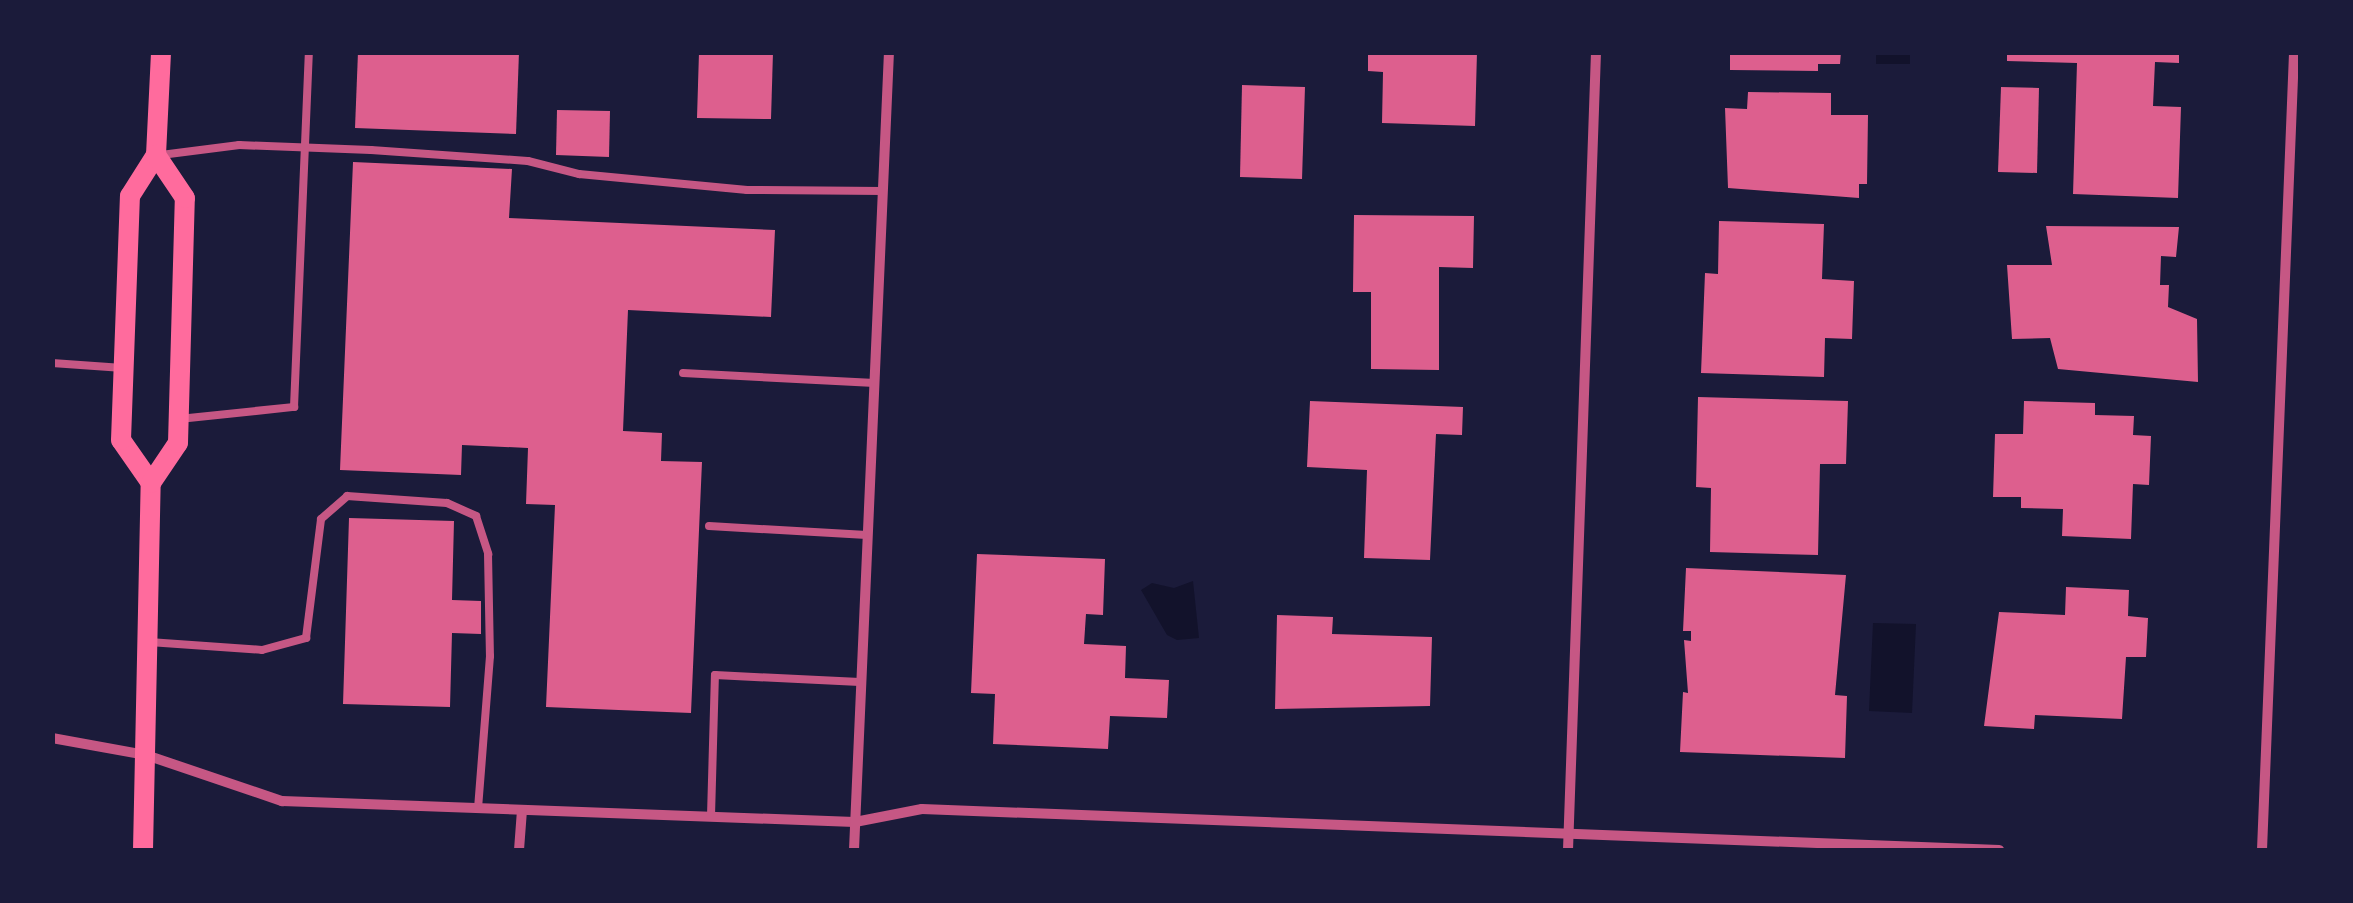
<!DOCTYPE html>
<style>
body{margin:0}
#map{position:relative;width:2353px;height:903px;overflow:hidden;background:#1b1b3a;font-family:"Archivo Narrow",sans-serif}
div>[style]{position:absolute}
.water>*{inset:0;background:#12122b}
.building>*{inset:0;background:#dd5f8e}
.service>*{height:8px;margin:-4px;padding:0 4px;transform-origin:4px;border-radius:4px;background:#c65784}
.minor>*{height:10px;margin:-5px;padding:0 5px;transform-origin:5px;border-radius:5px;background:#c65784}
.secondary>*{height:20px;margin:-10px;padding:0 10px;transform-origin:10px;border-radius:10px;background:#ff6b9d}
span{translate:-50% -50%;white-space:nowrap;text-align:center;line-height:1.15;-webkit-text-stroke:8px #1b1b3a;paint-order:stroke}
.frame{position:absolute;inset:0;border:55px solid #1b1b3a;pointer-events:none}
</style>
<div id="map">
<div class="water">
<i style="clip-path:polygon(1876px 53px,1910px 53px,1910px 64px,1876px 64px)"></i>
<i style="clip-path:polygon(1193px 581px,1199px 638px,1177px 640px,1167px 635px,1141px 590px,1152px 583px,1174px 588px)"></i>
<i style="clip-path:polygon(1873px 623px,1916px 624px,1912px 713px,1869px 711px)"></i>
</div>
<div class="building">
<i style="clip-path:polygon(358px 52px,519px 52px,516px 134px,355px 128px)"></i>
<i style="clip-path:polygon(699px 52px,773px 52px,771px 119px,697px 118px)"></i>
<i style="clip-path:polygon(1368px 52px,1477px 52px,1475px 126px,1382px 123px,1383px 72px,1368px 71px)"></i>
<i style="clip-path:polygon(1730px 52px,1841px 52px,1840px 64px,1818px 64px,1818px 71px,1730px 70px)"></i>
<i style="clip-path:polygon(2007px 52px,2179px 52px,2179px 63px,2155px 62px,2153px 106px,2181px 107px,2178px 198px,2073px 194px,2077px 63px,2007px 61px)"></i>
<i style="clip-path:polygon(1242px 85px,1305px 87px,1302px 179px,1240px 177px)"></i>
<i style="clip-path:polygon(2001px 87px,2039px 88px,2037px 173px,1998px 172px)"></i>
<i style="clip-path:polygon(1748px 92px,1831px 93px,1831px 115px,1868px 115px,1867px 184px,1859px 184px,1859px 198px,1728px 188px,1725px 108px,1747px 109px)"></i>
<i style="clip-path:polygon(557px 110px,610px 111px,609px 157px,556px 155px)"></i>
<i style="clip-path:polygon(353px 162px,512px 169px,509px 218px,775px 230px,771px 317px,628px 310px,623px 431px,662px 433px,661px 461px,702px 462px,691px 713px,546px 707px,555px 505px,526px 504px,528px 448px,462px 445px,461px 475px,340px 470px)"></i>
<i style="clip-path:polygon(1354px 215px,1474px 216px,1473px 268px,1439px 267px,1439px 370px,1371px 369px,1371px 292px,1353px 292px)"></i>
<i style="clip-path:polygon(1719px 221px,1824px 224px,1822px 279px,1854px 281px,1852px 339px,1825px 338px,1824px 377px,1701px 373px,1705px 273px,1718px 274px)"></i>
<i style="clip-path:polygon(2046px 226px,2179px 227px,2176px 257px,2161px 256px,2160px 285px,2169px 285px,2168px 307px,2197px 319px,2198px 382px,2058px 369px,2050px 338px,2012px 339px,2007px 265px,2052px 265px)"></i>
<i style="clip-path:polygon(1698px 397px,1848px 401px,1846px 464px,1820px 464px,1818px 555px,1710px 552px,1711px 488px,1696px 487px)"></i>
<i style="clip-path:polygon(1310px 401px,1463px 407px,1462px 435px,1436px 434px,1430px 560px,1364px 558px,1367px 470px,1307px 467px)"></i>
<i style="clip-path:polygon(2024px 401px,2095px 403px,2095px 415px,2134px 416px,2133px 435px,2151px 436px,2149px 485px,2133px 484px,2131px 539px,2062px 536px,2063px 509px,2021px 508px,2021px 497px,1993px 497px,1995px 434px,2023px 434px)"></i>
<i style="clip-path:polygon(349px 518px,454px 521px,452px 600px,481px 601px,481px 634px,452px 633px,450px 707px,343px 704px)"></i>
<i style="clip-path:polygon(977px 554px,1105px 559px,1103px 615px,1086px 614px,1084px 644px,1126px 646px,1125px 678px,1169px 680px,1167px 718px,1110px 716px,1108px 749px,993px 744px,995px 694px,971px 693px)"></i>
<i style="clip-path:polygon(1686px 568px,1846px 575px,1835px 695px,1847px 696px,1845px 758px,1680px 752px,1683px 692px,1688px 693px,1684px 640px,1691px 641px,1691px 631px,1683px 631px)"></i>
<i style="clip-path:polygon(2066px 587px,2129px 590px,2128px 616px,2148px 618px,2146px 657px,2126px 657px,2122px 719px,2035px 715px,2034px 729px,1984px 726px,1999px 612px,2065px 615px)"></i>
<i style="clip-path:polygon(1277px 615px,1333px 617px,1332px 634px,1432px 637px,1430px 706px,1275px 709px)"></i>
</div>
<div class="service">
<i style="left:161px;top:155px;width:79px;rotate:-7.3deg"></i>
<i style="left:239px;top:145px;width:132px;rotate:2.2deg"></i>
<i style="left:371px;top:150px;width:157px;rotate:4deg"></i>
<i style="left:528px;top:161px;width:53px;rotate:14.3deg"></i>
<i style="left:579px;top:174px;width:169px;rotate:5.4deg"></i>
<i style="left:747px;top:190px;width:136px;rotate:0.4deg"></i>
<i style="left:52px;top:363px;width:71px;rotate:4deg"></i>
<i style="left:683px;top:373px;width:192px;rotate:3deg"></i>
<i style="left:179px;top:419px;width:116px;rotate:-6deg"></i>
<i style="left:294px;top:407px;width:355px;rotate:-87.6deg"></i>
<i style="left:709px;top:526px;width:158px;rotate:3.3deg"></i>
<i style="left:149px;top:642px;width:113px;rotate:4deg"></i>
<i style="left:262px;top:650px;width:46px;rotate:-15.3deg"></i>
<i style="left:306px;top:638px;width:120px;rotate:-82.8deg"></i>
<i style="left:321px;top:519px;width:35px;rotate:-41deg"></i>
<i style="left:347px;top:496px;width:100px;rotate:4deg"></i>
<i style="left:447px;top:503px;width:32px;rotate:24deg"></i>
<i style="left:476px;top:516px;width:40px;rotate:72deg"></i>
<i style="left:488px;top:554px;width:102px;rotate:88.9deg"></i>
<i style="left:490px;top:656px;width:152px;rotate:94.5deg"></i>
<i style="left:711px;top:816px;width:141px;rotate:-88.4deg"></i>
<i style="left:715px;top:675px;width:145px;rotate:2.8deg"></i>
</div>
<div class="minor">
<i style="left:52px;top:738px;width:96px;rotate:10.3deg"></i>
<i style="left:146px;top:755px;width:144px;rotate:18.7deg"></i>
<i style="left:282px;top:801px;width:573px;rotate:2.1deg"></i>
<i style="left:855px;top:822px;width:68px;rotate:-11deg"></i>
<i style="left:922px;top:809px;width:1078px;rotate:2.18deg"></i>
<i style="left:519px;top:850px;width:40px;rotate:-85.7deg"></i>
<i style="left:854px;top:850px;width:799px;rotate:-87.49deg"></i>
<i style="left:1568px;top:850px;width:798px;rotate:-87.99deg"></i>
<i style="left:2262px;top:850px;width:799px;rotate:-87.7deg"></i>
</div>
<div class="secondary">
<i style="left:151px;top:483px;width:52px;rotate:-124.9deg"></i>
<i style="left:121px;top:440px;width:244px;rotate:-87.9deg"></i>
<i style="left:130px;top:196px;width:49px;rotate:-57.6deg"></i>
<i style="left:156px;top:155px;width:103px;rotate:-87.2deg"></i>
<i style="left:143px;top:850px;width:367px;rotate:-88.8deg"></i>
<i style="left:151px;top:483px;width:48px;rotate:-56deg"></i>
<i style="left:178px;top:443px;width:245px;rotate:-88.4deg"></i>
<i style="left:185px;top:198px;width:52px;rotate:-124deg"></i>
</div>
<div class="frame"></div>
</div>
